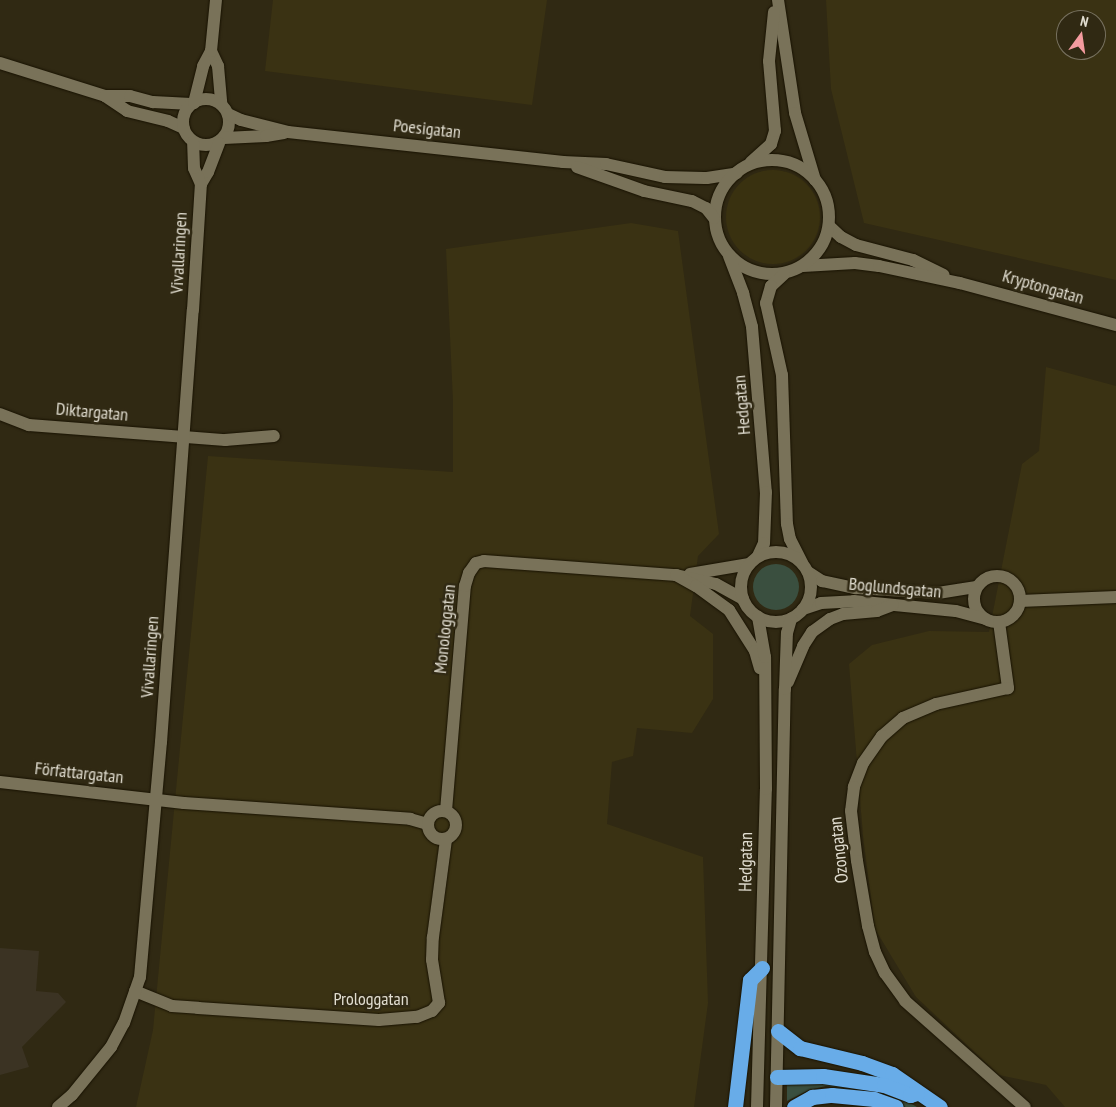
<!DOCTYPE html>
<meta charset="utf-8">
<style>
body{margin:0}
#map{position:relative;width:1116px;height:1107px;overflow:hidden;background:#302913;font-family:"PT Sans Narrow",sans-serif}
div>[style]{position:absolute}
.built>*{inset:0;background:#3a3213}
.education>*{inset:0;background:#3b3323}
.green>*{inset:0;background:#3a4f3f}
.round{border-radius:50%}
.sand>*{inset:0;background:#393110}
.roads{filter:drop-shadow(0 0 1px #181200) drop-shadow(0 0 1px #181200)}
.street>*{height:12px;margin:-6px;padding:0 6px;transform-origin:6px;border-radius:6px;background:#797259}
.street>.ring{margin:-6px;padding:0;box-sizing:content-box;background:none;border:12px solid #797259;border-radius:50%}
.secondary>*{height:12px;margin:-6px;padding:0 6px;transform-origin:6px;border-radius:6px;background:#797259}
.secondary>.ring{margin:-6px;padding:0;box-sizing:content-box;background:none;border:12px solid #797259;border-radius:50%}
.highway>*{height:15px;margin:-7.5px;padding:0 7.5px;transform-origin:7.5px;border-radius:7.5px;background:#68ace8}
span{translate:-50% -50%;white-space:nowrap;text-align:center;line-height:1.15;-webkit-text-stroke:5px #302913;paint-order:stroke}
.street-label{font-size:18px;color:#e1ddd0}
.north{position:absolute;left:1056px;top:10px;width:50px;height:50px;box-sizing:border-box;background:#302913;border:1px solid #77715f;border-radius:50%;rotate:14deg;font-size:14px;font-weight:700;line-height:20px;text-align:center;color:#e1ddd0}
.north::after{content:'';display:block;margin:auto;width:18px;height:22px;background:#f49b9f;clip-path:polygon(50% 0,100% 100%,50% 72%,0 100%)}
</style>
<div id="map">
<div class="built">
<i style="clip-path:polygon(273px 0,547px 0,532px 105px,265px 71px)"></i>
<i style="clip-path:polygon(evenodd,826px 0,1116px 0,1116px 280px,864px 223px,831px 89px,826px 0,1066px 20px,1096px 20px,1096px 50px,1066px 50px,1066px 20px)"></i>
<i style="clip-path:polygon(631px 223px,678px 231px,719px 534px,698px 556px,690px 616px,713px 634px,713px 699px,692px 733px,637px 728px,633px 756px,612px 762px,607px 824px,703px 857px,708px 1003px,694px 1107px,136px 1107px,153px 1030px,208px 456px,453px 472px,453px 401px,446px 249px)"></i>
<i style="clip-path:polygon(1046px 367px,1116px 386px,1116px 1107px,1065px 1107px,1046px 1085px,999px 1075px,916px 997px,875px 929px,863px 836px,849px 664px,872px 645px,929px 631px,989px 632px,1022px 464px,1039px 451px)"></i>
</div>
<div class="education">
<i style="clip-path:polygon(0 948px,39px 951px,36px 991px,58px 993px,66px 1002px,22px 1047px,29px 1067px,0 1075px)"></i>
</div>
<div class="green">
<i class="round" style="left:753px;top:564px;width:46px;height:46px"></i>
<i style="clip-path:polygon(787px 1081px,847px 1083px,899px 1097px,917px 1107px,905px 1107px,869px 1093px,826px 1086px,809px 1090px,787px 1101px)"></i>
</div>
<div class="sand">
<i class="round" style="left:726px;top:170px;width:94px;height:94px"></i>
</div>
<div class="roads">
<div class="street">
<i style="left:829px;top:226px;width:16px;rotate:43deg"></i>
<i style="left:841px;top:237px;width:17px;rotate:28deg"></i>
<i style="left:856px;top:245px;width:59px;rotate:14.7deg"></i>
<i style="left:913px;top:260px;width:34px;rotate:26deg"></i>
<i style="left:803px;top:266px;width:52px;rotate:-3.3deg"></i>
<i style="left:855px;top:263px;width:24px;rotate:7deg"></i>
<i style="left:879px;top:266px;width:83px;rotate:11.9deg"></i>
<i style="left:960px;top:283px;width:162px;rotate:15.1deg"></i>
<i style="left:0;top:414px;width:31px;rotate:21deg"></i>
<i style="left:29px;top:425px;width:197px;rotate:4.4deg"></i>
<i style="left:225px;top:440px;width:49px;rotate:-4.7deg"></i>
<i style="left:808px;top:572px;width:17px;rotate:33deg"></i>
<i style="left:822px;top:581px;width:35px;rotate:12deg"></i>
<i style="left:856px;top:588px;width:82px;rotate:3.5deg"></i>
<i style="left:938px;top:593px;width:39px;rotate:-9deg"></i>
<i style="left:690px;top:574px;width:60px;rotate:-9.6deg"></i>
<i class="ring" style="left:974px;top:576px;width:34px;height:34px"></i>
<i style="left:1020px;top:601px;width:96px;rotate:-2.4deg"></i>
<i style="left:803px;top:609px;width:19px;rotate:-18deg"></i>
<i style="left:821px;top:603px;width:33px;rotate:-3deg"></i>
<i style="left:854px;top:601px;width:102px;rotate:5.6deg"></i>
<i style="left:956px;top:611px;width:30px;rotate:15deg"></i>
<i style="left:999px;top:622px;width:67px;rotate:82.2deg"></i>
<i style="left:1008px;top:688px;width:74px;rotate:167.5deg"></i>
<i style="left:936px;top:704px;width:36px;rotate:157deg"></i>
<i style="left:903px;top:718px;width:28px;rotate:139deg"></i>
<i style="left:882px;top:736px;width:33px;rotate:125deg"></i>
<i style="left:863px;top:763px;width:26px;rotate:111deg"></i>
<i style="left:854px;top:787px;width:24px;rotate:97deg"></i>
<i style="left:851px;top:811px;width:50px;rotate:83.2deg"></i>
<i style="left:857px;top:861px;width:66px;rotate:80.4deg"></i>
<i style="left:868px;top:926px;width:27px;rotate:75deg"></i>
<i style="left:875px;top:952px;width:23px;rotate:65deg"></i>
<i style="left:885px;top:973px;width:34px;rotate:54deg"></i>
<i style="left:905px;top:1001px;width:160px;rotate:41.5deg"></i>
<i style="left:0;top:782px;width:185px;rotate:6.5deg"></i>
<i style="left:184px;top:803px;width:227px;rotate:4deg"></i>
<i style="left:410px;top:819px;width:19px;rotate:16deg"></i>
<i class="ring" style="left:428px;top:811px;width:16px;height:16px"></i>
<i style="left:446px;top:811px;width:226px;rotate:-85.2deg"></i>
<i style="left:465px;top:586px;width:14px;rotate:-73deg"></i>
<i style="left:469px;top:573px;width:12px;rotate:-55deg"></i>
<i style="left:476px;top:563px;width:8px;rotate:-14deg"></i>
<i style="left:484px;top:561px;width:193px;rotate:4.2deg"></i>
<i style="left:676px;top:575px;width:41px;rotate:12.7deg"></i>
<i style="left:716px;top:584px;width:31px;rotate:29deg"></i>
<i style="left:135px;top:991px;width:40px;rotate:22deg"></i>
<i style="left:172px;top:1006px;width:26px;rotate:4deg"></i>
<i style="left:198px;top:1008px;width:181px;rotate:3.8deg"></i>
<i style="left:379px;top:1020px;width:38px;rotate:-5deg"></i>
<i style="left:417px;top:1017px;width:16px;rotate:-22deg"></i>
<i style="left:432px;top:1011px;width:11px;rotate:-49deg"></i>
<i style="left:439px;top:1003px;width:44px;rotate:-99.2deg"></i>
<i style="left:432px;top:960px;width:23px;rotate:-88deg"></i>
<i style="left:433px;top:937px;width:99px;rotate:-82.4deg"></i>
</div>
<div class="secondary">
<i style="left:778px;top:0;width:114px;rotate:81.4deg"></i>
<i style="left:795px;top:113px;width:70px;rotate:73.4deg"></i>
<i style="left:211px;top:51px;width:17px;rotate:65deg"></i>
<i style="left:218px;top:66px;width:38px;rotate:85deg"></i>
<i style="left:0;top:63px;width:110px;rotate:17.4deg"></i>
<i style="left:105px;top:96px;width:27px;rotate:34deg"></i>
<i style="left:127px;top:111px;width:42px;rotate:13.7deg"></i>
<i style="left:168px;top:121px;width:17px;rotate:24deg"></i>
<i style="left:105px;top:96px;width:25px"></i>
<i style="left:130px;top:96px;width:24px;rotate:15deg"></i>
<i style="left:153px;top:102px;width:38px;rotate:3deg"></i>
<i class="ring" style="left:183px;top:99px;width:34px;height:34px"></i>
<i style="left:194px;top:103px;width:38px;rotate:-76deg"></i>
<i style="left:203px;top:66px;width:17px;rotate:-62deg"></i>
<i style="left:211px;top:51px;width:51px;rotate:-84.4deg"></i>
<i style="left:228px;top:114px;width:14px;rotate:25deg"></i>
<i style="left:241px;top:120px;width:49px;rotate:14.3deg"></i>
<i style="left:288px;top:132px;width:277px;rotate:6.2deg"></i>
<i style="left:563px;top:162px;width:43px;rotate:2.7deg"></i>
<i style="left:606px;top:164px;width:60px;rotate:12.4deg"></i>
<i style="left:665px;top:177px;width:42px;rotate:1.4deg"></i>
<i style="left:707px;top:178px;width:30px;rotate:-9deg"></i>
<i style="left:224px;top:138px;width:42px;rotate:-2.7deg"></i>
<i style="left:266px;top:136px;width:18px;rotate:-9deg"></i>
<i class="ring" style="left:715px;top:160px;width:102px;height:102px"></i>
<i style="left:751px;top:162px;width:27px;rotate:-42deg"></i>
<i style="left:771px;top:144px;width:14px;rotate:-73deg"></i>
<i style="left:775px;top:131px;width:70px;rotate:-94.9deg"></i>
<i style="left:769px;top:61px;width:49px;rotate:-84.2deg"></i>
<i style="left:577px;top:167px;width:71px;rotate:19.7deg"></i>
<i style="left:644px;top:191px;width:49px;rotate:11.8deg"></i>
<i style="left:692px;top:201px;width:16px;rotate:27deg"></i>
<i style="left:706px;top:208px;width:13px;rotate:51deg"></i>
<i style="left:201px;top:184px;width:14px;rotate:-60deg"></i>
<i style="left:208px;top:172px;width:31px;rotate:-69deg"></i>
<i style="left:729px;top:256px;width:40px;rotate:69deg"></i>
<i style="left:743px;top:293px;width:35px;rotate:75deg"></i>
<i style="left:752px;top:327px;width:166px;rotate:85.2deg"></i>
<i style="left:766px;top:492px;width:51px;rotate:92.2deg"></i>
<i style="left:764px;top:543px;width:14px;rotate:115deg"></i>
<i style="left:784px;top:274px;width:18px;rotate:137deg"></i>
<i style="left:771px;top:286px;width:18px;rotate:106deg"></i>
<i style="left:766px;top:303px;width:74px;rotate:77.5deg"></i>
<i style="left:782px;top:375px;width:149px;rotate:88.1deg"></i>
<i style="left:787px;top:524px;width:15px;rotate:79deg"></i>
<i style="left:790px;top:539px;width:28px;rotate:63deg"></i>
<i class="ring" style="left:741px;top:552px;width:58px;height:58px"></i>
<i style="left:676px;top:575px;width:23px;rotate:29deg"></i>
<i style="left:696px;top:586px;width:41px;rotate:36deg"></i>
<i style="left:729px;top:610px;width:49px;rotate:57.6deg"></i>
<i style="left:755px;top:651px;width:18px;rotate:74deg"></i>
<i style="left:788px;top:682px;width:39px;rotate:-67deg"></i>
<i style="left:803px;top:646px;width:17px;rotate:-57deg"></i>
<i style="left:812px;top:632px;width:22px;rotate:-36deg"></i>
<i style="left:830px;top:619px;width:14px;rotate:-21deg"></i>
<i style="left:843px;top:614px;width:34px;rotate:-5deg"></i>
<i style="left:877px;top:611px;width:17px;rotate:-21deg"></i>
<i style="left:58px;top:1107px;width:18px;rotate:-41deg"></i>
<i style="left:72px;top:1095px;width:62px;rotate:-50.9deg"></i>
<i style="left:111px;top:1047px;width:27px;rotate:-62deg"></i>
<i style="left:124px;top:1023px;width:49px;rotate:-70.8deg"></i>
<i style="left:140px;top:977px;width:236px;rotate:-84.9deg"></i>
<i style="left:161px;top:742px;width:433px;rotate:-85.8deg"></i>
<i style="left:193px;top:310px;width:126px;rotate:-86.4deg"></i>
<i style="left:201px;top:184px;width:17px;rotate:-114deg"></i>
<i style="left:194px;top:168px;width:26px;rotate:-92deg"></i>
<i style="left:757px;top:1107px;width:318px;rotate:-88.4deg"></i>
<i style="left:766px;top:789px;width:132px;rotate:-90.4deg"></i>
<i style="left:765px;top:657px;width:41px;rotate:-99.9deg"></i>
<i style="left:776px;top:1107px;width:418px;rotate:-88.8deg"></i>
<i style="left:785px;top:689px;width:56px;rotate:-88deg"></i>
<i style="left:787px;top:633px;width:15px;rotate:-74deg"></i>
</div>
<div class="highway">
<i style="left:778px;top:1031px;width:28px;rotate:38deg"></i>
<i style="left:800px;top:1048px;width:64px;rotate:13.6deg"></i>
<i style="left:862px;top:1063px;width:32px;rotate:20deg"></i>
<i style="left:892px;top:1074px;width:58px;rotate:34.5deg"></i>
<i style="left:777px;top:1077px;width:46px;rotate:-1.2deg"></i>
<i style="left:823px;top:1076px;width:62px;rotate:8.4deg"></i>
<i style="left:884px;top:1085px;width:28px;rotate:21deg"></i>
<i style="left:910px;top:1095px;width:7px;rotate:-16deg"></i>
<i style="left:735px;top:1107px;width:128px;rotate:-83.3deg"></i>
<i style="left:750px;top:980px;width:17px;rotate:-45deg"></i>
<i style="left:794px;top:1107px;width:21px;rotate:-29deg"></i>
<i style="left:812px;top:1097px;width:20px;rotate:-6deg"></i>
<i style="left:832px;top:1095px;width:42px;rotate:5.4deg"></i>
<i style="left:874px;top:1099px;width:23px;rotate:20deg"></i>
</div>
</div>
<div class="street-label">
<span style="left:427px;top:129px;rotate:6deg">Poesigatan</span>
<span style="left:179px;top:253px;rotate:-87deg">Vivallaringen</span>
<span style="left:1043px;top:287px;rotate:16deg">Kryptongatan</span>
<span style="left:742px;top:405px;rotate:-95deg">Hedgatan</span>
<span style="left:92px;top:412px;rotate:5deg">Diktargatan</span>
<span style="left:895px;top:588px;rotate:5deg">Boglundsgatan</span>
<span style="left:445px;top:629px;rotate:-84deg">Monologgatan</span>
<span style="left:150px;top:657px;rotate:-86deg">Vivallaringen</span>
<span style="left:79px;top:773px;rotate:6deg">Författargatan</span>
<span style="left:839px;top:850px;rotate:-96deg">Ozongatan</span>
<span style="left:746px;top:862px;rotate:-89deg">Hedgatan</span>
<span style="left:371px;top:999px">Prologgatan</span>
</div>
<div class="north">N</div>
</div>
